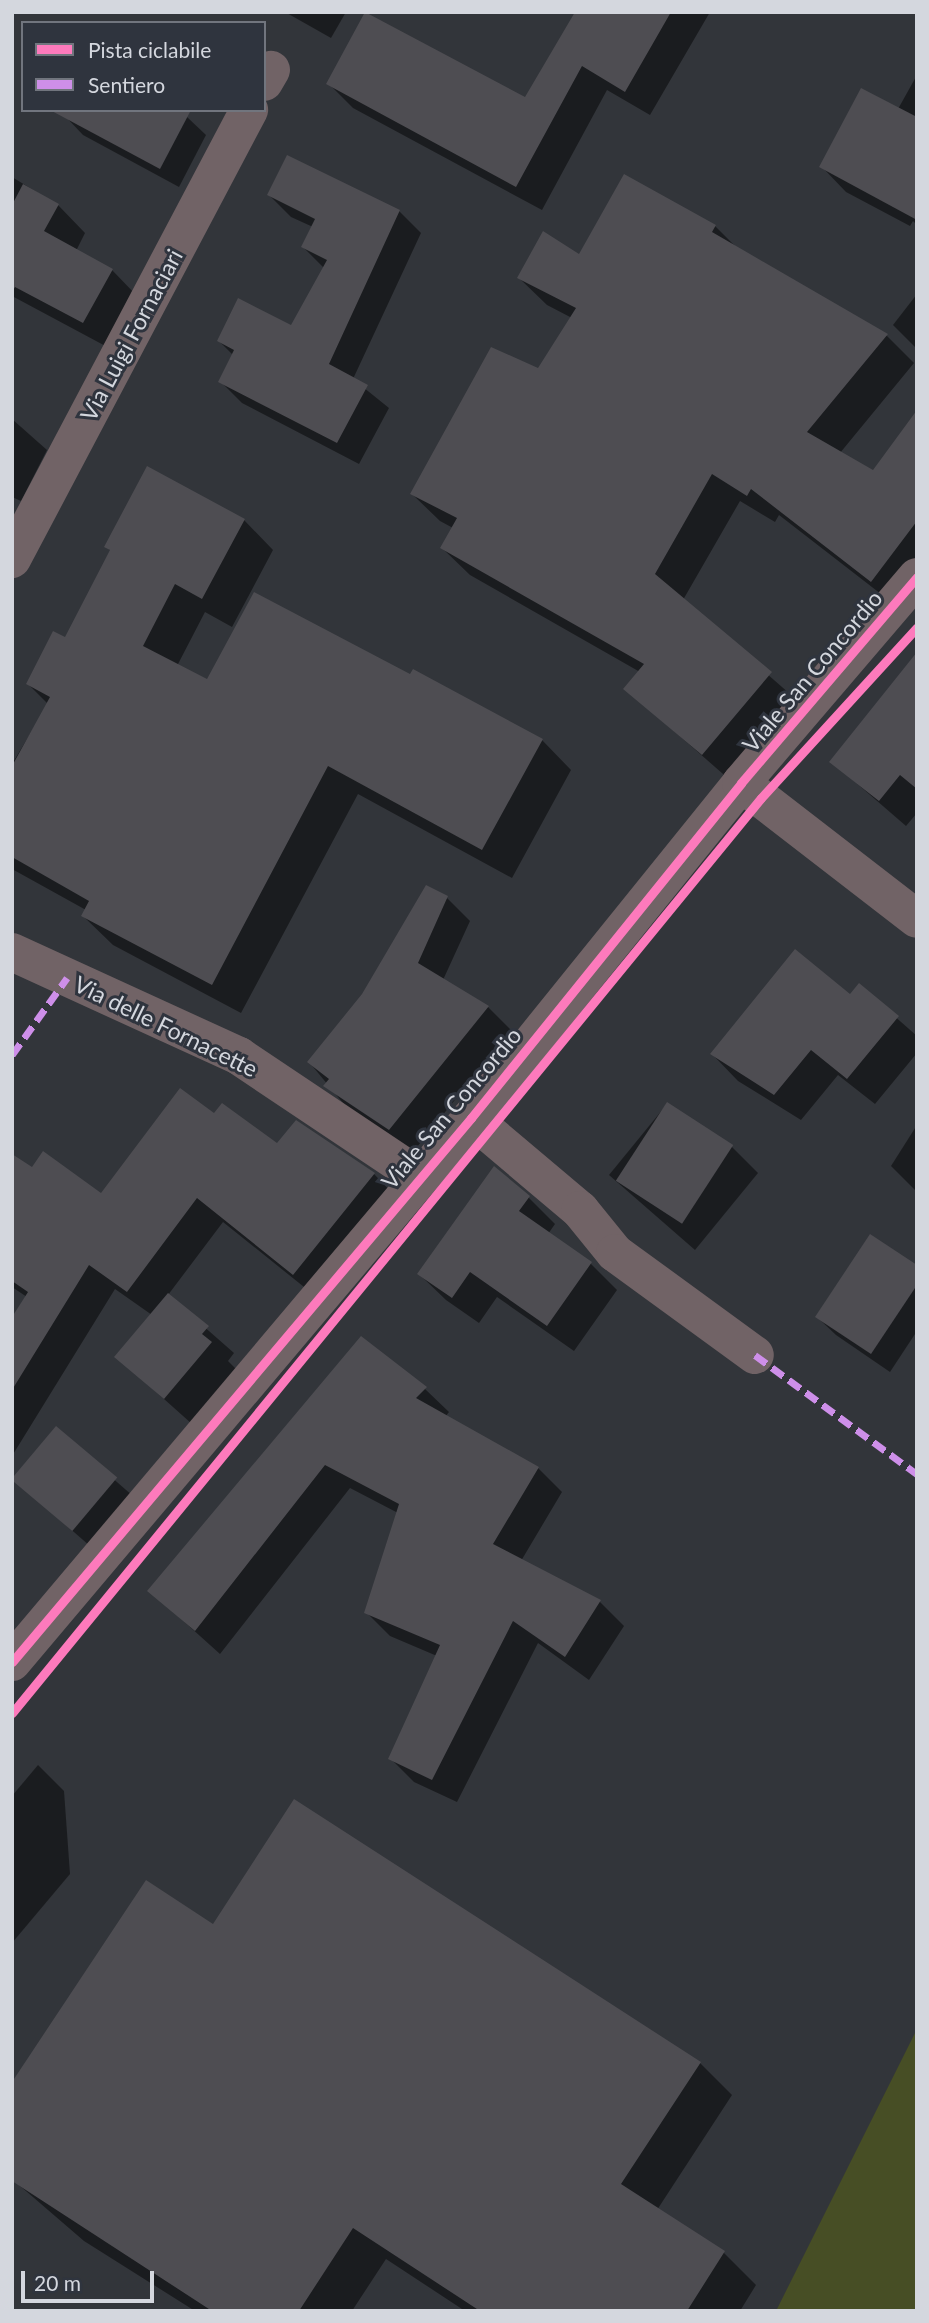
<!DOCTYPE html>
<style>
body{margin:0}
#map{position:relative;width:929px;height:2323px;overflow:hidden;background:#32353a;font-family:Lato,sans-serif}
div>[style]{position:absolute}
.green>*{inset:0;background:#474e25}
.shadow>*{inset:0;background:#0007;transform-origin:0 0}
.building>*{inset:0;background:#4e4d52;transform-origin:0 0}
.minor>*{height:38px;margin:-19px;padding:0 19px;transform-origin:19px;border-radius:19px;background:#716366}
.quiet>*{height:7px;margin-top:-3.5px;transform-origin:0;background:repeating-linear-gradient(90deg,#ce8fe9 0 14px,transparent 0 21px)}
.cycleway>*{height:9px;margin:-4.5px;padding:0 4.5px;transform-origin:4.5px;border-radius:4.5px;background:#fd7abc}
span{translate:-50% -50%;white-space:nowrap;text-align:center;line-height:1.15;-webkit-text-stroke:6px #2f343e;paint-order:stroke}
.street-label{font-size:23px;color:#d4d7de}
.frame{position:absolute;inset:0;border:14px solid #d4d7de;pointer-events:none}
.legend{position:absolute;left:21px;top:21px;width:245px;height:91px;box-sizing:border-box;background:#2f343e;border:2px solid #71757e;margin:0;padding:9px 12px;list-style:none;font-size:21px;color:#d4d7de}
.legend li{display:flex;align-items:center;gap:14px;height:35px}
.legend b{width:35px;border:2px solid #71757e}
.scale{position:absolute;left:21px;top:2271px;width:133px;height:32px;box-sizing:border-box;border:4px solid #d4d7de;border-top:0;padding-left:9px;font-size:21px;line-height:24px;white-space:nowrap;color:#d4d7de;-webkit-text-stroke:5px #2f343e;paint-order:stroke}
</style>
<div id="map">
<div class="green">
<div style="clip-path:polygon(917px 2029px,917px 2311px,776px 2311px)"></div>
</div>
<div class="shadow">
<div style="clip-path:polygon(285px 12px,346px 12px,331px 38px)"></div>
<div style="clip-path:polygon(577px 12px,710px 12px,650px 115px,607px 90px,542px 210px,353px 108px,329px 84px,526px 100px)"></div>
<div style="clip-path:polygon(917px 75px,917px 225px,913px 221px,910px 226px,846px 192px,822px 167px,898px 109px)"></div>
<div style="clip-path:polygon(65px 116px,187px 117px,206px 135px,179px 187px,83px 135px)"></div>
<div style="clip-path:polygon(12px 177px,58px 205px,85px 233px,76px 251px,112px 270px,139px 298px,111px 349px,12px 296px)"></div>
<div style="clip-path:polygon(269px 195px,399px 211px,421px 233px,353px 379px,389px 408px,359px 464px,242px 403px,220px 381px,233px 355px,219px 341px,292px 327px,324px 268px,303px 247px,313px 227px,291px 217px)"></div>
<div style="clip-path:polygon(715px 226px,738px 249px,887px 336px,914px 363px,840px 453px,874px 472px,917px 413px,917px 585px,899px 608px,779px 515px,775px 522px,740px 501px,683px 600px,798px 701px,731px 781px,626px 689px,640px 672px,470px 575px,442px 548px,453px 528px,440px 521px,412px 494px,538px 370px,572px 318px,547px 305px,519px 278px,580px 256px)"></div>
<div style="clip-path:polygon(917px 294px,917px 349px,893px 325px)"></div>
<div style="clip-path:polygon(12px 419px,47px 450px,21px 501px,12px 497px)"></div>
<div style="clip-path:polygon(244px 520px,273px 550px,232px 627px,205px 612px,177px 666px,208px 682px,411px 677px,542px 740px,571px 770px,512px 878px,358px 794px,241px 1013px,113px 945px,83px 916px,86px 910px,12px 869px,12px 764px,48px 704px,28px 684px,66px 639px,112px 552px,107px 547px)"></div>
<div style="clip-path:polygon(917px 655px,917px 813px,906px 826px,832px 762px)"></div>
<div style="clip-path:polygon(447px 898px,470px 921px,443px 980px,488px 1007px,511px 1030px,413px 1152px,348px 1109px,309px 1062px)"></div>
<div style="clip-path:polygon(859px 985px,917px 1036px,917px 1053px,875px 1104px,838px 1075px,801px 1120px,738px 1081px,712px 1054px,850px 996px)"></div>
<div style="clip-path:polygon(667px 1104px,732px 1147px,758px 1173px,695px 1250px,609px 1175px)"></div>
<div style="clip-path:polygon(215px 1115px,277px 1146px,374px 1174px,399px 1200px,319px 1299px,223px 1222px,168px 1295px,234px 1353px,228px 1361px,237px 1370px,192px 1424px,117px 1357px,152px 1315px,115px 1289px,12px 1456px,12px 1320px,27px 1297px,12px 1287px,12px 1156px,32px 1170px,102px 1195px)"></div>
<div style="clip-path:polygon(917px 1125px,917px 1192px,891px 1166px)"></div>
<div style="clip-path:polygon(528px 1197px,555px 1224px,548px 1234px,591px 1264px,617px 1290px,574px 1351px,497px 1297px,479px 1323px,446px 1300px,419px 1274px)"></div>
<div style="clip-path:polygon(917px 1267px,917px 1331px,890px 1372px,836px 1335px,817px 1317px)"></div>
<div style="clip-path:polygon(361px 1338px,425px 1389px,449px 1412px,445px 1417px,538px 1468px,562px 1492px,521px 1561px,600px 1602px,624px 1626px,589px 1680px,538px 1643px,457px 1802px,414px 1782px,390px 1758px,437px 1656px,390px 1636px,366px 1612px,398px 1513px,350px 1488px,220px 1654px,150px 1591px)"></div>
<div style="left:56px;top:1429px;width:115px;height:66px;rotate:41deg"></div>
<div style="clip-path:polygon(38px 1765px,64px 1791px,70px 1874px,12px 1943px,12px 1796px)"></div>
<div style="clip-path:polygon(700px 2063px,732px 2095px,657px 2210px,724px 2253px,756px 2285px,740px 2311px,465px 2311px,386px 2259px,352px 2311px,195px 2311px,84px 2241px,12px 2179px)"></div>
</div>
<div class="building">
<div style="clip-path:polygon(365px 12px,525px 97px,575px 12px,671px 12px,625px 92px,582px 66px,516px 187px,326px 84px)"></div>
<div style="clip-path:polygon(861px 88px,917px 117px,917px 220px,819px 167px)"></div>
<div style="clip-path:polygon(50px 110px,191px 110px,160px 169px)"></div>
<div style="clip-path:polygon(287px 155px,400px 210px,329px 364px,368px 385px,337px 443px,218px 382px,234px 350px,217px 341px,238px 298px,291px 325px,327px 260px,301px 247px,315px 219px,267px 195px)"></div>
<div style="clip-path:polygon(624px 174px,716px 225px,712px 232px,888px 334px,807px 432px,873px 470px,917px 410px,917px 521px,871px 582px,751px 489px,747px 496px,712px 474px,655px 574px,772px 672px,702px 755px,623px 689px,644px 664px,440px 548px,457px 518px,410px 494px,491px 347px,538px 368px,576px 308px,517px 278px,543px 231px,579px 254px)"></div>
<div style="clip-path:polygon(23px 184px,59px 204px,44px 231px,113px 269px,83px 323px,15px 287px,12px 292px,12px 205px)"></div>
<div style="clip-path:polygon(147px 466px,245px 519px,202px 599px,175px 584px,143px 646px,207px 679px,254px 592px,410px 674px,413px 669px,543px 739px,482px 850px,328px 766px,212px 985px,81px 916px,89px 901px,12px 857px,12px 766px,50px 697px,26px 684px,53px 631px,65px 637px,110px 550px,104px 547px)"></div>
<div style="clip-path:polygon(917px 652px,917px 789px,900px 775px,879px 801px,829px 762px)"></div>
<div style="clip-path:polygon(426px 885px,448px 896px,418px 963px,489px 1006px,389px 1130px,323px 1086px,329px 1079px,307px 1062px,362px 994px)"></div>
<div style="clip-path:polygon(795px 949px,850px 994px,859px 983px,899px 1016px,847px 1079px,811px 1050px,774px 1095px,710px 1054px)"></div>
<div style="clip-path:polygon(180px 1088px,214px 1113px,222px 1103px,277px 1143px,296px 1120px,375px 1173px,293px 1275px,197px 1198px,127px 1292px,89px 1265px,12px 1390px,12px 1317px,28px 1292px,12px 1281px,12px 1154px,32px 1167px,43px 1151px,101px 1193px)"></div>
<div style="left:667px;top:1102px;width:79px;height:94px;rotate:33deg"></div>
<div style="clip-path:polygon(494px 1166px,530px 1196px,519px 1211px,592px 1262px,547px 1326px,470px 1272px,452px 1298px,417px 1274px)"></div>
<div style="clip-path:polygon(870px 1234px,917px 1265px,917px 1285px,871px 1354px,815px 1317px)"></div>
<div style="clip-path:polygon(168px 1293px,209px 1326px,202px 1334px,212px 1342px,164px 1399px,114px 1357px)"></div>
<div style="clip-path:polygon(361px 1336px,427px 1387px,416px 1398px,539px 1467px,493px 1544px,601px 1600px,565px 1657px,513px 1621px,432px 1780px,388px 1759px,440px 1645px,364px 1613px,399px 1504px,325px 1465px,195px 1631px,147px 1591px)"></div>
<div style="left:56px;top:1426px;width:80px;height:70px;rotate:40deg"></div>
<div style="clip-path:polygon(294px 1799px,701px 2062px,621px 2184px,725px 2251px,687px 2311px,480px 2311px,353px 2228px,299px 2311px,212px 2311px,12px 2181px,12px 2082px,146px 1880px,213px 1924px)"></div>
</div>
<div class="minor">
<div style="left:264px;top:82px;width:14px;rotate:-60deg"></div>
<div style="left:12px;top:559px;width:508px;rotate:-62.17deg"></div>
<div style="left:741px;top:783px;width:222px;rotate:37.7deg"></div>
<div style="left:12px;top:952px;width:250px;rotate:24.6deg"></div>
<div style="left:239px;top:1056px;width:218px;rotate:33.8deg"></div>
<div style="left:471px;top:1118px;width:143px;rotate:40.2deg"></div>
<div style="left:580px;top:1210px;width:55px;rotate:50.9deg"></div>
<div style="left:615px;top:1253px;width:173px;rotate:36.1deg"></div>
<div style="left:12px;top:1662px;width:712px;rotate:-49.84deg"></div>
<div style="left:471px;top:1118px;width:430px;rotate:-51.1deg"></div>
<div style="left:741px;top:783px;width:271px;rotate:-49.5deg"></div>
</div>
<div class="quiet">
<div style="left:12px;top:1055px;width:95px;rotate:-54.5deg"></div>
<div style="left:755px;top:1355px;width:201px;rotate:36.3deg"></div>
</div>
<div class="cycleway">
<div style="left:12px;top:1662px;width:712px;rotate:-49.84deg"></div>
<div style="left:471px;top:1118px;width:430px;rotate:-51.1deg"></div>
<div style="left:741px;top:783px;width:271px;rotate:-49.5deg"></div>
<div style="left:12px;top:1713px;width:1182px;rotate:-50.7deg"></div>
<div style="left:761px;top:798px;width:231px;rotate:-47.6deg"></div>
</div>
<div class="street-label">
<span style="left:131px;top:335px;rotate:-62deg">Via Luigi Fornaciari</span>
<span style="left:812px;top:671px;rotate:-50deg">Viale San Concordio</span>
<span style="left:166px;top:1026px;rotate:26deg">Via delle Fornacette</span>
<span style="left:451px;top:1108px;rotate:-50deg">Viale San Concordio</span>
</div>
<div class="frame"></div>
<ul class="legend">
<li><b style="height:9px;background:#fd7abc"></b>Pista ciclabile</li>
<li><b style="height:9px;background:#ce8fe9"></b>Sentiero</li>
</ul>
<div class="scale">20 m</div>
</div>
